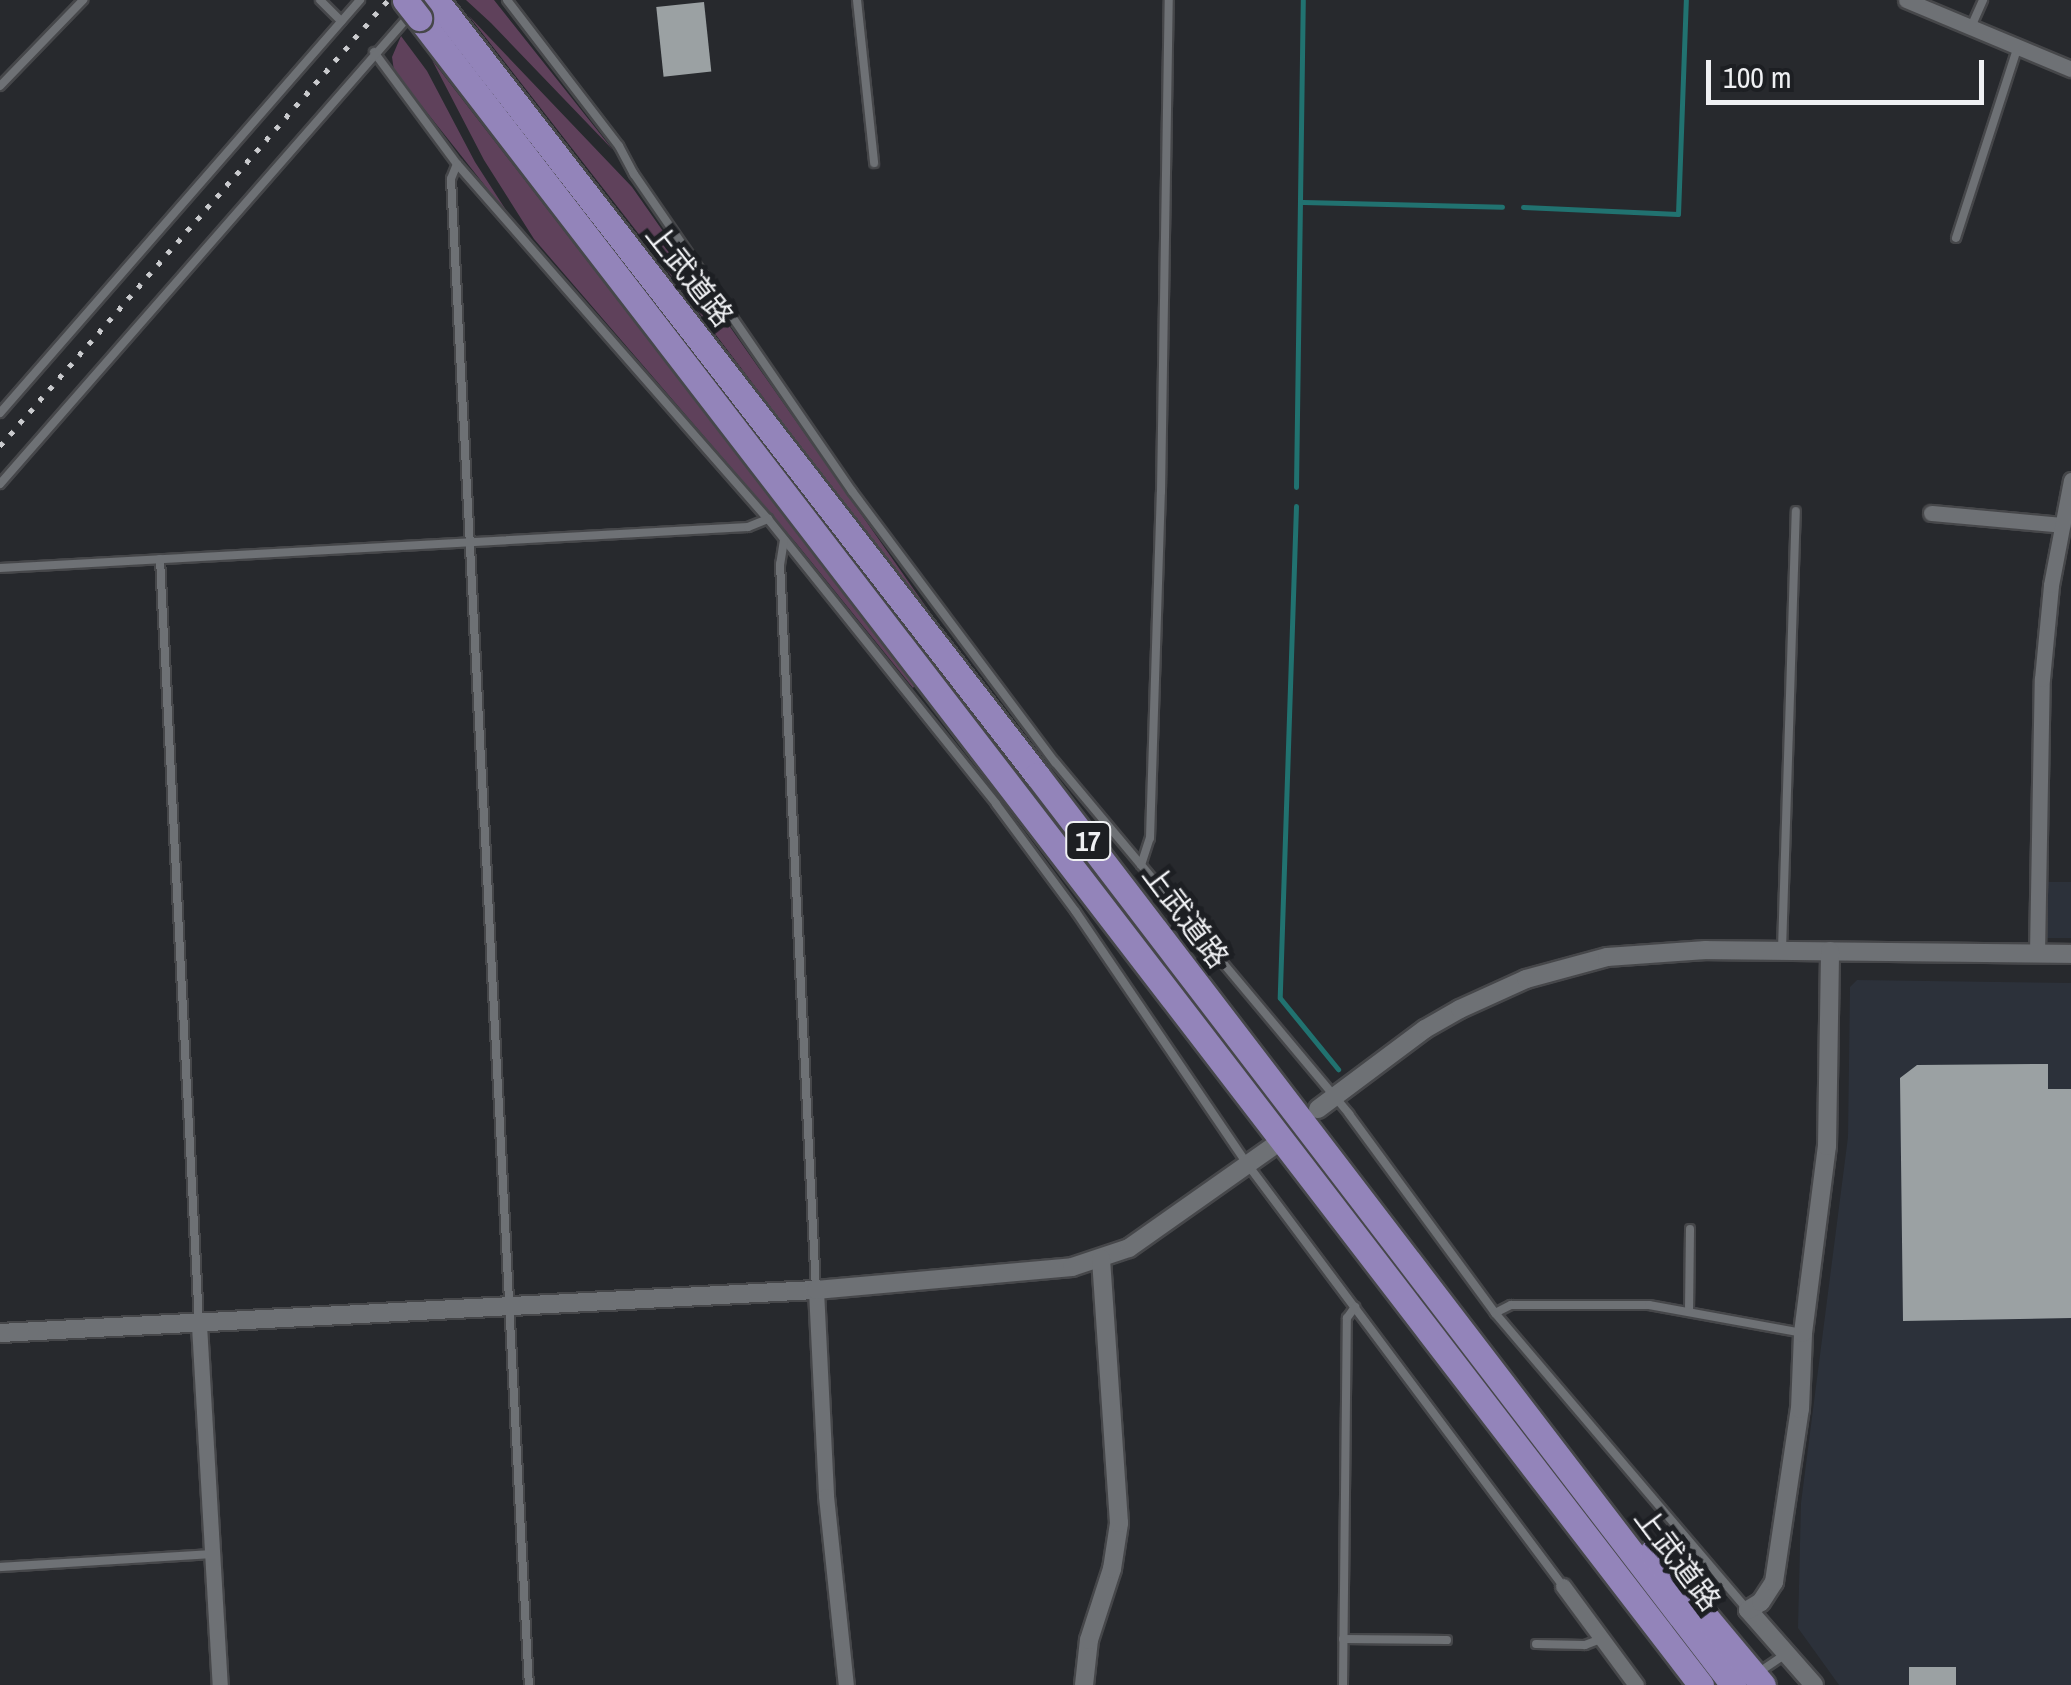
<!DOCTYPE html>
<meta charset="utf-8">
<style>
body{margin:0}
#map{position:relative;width:2071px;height:1685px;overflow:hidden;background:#27292d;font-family:"Archivo Narrow","Noto Sans JP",sans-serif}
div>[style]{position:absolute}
.built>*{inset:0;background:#2c313a;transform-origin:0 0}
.green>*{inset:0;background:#5f415b}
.stream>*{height:5px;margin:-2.5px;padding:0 2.5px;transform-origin:2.5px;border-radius:2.5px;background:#217270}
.building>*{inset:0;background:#9ba1a3;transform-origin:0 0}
.roads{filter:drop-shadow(2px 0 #46474a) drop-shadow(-2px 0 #46474a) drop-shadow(0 2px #46474a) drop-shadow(0 -2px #46474a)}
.service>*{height:8px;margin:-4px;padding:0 4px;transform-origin:4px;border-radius:4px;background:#6e7175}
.minor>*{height:15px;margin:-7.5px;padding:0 7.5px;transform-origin:7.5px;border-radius:7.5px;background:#6e7175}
.tertiary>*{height:18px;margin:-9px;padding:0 9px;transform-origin:9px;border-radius:9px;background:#6e7175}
.trunk>*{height:25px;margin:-12.5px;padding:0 12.5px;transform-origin:12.5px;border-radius:12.5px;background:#9384ba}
.rail>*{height:5px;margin-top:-2.5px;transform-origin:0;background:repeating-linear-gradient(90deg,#cacbce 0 5px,transparent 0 15px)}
.bridges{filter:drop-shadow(2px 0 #46474a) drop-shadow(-2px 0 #46474a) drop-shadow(0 2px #46474a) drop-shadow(0 -2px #46474a)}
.trunk-bridge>*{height:25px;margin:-12.5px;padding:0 12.5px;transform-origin:12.5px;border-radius:12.5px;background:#9384ba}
span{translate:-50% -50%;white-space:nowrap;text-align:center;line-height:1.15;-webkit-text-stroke:10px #1d1f23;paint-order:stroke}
.shield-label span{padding:2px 8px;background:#1d1f23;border:2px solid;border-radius:8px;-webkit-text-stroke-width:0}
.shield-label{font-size:28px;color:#eff0f3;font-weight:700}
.street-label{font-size:30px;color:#eff0f3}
.scale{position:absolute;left:1706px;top:60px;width:278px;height:45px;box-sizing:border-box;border:5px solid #eff0f3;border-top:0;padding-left:12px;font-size:30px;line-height:35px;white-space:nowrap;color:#eff0f3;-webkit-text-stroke:8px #1d1f23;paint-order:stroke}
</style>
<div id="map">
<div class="built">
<div style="left:2047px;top:882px;width:24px;height:56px"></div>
<div style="clip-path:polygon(1857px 980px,2071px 983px,2071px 1685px,1839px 1685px,1798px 1628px,1801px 1503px,1848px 1137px,1850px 987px)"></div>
</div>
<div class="green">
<div style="clip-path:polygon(466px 0,494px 0,613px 150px,491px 23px)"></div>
<div style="clip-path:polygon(468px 15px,632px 187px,971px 671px,659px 260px)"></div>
<div style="clip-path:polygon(401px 36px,427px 71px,475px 162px,513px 221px,394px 71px,392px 57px)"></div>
<div style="clip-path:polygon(432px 60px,915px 685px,913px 688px,796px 543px,534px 239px,484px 160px)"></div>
</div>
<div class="stream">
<div style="left:1303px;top:202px;width:199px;rotate:1.4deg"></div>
<div style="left:1523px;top:207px;width:155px;rotate:2.6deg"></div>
<div style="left:1678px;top:214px;width:214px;rotate:-87.9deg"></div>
<div style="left:1296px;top:487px;width:487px;rotate:-89.2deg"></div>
<div style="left:1296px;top:506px;width:492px;rotate:91.9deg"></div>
<div style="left:1280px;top:998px;width:92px;rotate:50.8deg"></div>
</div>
<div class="building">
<div style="left:704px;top:2px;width:70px;height:48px;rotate:84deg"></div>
<div style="clip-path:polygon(2048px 1064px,2048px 1089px,2071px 1089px,2071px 1318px,1903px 1321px,1900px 1078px,1917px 1065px)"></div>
<div style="left:1909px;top:1667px;width:47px;height:18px"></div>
</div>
<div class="roads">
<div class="service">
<div style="left:320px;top:0;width:30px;rotate:45deg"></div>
<div style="left:507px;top:0;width:184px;rotate:52.5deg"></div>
<div style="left:619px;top:146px;width:32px;rotate:62deg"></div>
<div style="left:634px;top:174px;width:385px;rotate:55.5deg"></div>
<div style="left:852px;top:491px;width:339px;rotate:53.2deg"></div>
<div style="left:1055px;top:762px;width:459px;rotate:50.1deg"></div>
<div style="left:1349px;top:1114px;width:247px;rotate:53.7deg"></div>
<div style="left:1495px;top:1313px;width:390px;rotate:49.6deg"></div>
<div style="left:857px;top:0;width:164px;rotate:84deg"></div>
<div style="left:1971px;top:27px;width:30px;rotate:-66deg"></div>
<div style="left:374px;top:52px;width:139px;rotate:53.5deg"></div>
<div style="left:457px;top:164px;width:472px;rotate:48.8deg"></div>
<div style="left:768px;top:519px;width:365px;rotate:51.3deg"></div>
<div style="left:996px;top:804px;width:134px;rotate:53.5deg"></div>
<div style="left:1076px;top:912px;width:306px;rotate:55.8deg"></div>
<div style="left:1248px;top:1165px;width:526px;rotate:53.2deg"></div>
<div style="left:0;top:86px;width:120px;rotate:-46deg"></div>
<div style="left:457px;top:164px;width:16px;rotate:112deg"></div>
<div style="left:451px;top:179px;width:1508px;rotate:87.04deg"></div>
<div style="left:1956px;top:238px;width:202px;rotate:-72.1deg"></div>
<div style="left:0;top:413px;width:548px;rotate:-48.92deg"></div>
<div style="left:0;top:484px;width:643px;rotate:-48.85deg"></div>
<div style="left:784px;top:540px;width:24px;rotate:99deg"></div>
<div style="left:780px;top:564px;width:727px;rotate:87.16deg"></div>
<div style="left:160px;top:559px;width:766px;rotate:87.08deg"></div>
<div style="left:0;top:568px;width:749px;rotate:-3.14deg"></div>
<div style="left:748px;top:527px;width:22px;rotate:-22deg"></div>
<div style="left:1141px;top:865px;width:28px;rotate:-72deg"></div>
<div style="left:1150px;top:838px;width:346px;rotate:-88.2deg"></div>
<div style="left:1161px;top:492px;width:492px;rotate:-89.1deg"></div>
<div style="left:1782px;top:950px;width:439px;rotate:-88.2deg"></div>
<div style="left:1689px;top:1312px;width:83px;rotate:-89.3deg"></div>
<div style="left:1495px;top:1313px;width:18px;rotate:-27deg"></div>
<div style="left:1511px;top:1305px;width:138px"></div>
<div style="left:1649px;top:1305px;width:157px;rotate:10.3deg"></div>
<div style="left:0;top:1567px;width:213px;rotate:-3.5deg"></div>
<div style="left:1343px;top:1639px;width:104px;rotate:0.6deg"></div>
<div style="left:1536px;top:1644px;width:49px;rotate:1.2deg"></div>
<div style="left:1585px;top:1645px;width:19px;rotate:-21deg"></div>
<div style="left:1765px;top:1668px;width:25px;rotate:-34deg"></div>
<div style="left:1343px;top:1685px;width:367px;rotate:-89.4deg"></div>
<div style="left:1347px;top:1318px;width:14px;rotate:-54deg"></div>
</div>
<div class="minor">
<div style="left:1906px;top:0;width:179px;rotate:22.7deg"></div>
<div style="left:1931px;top:513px;width:132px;rotate:5.2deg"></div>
<div style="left:2037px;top:953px;width:274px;rotate:-89deg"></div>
<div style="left:2042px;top:679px;width:94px;rotate:-84.5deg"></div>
<div style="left:2051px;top:585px;width:107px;rotate:-79.2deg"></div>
<div style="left:816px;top:1290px;width:206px;rotate:87.2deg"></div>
<div style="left:826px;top:1496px;width:190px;rotate:84deg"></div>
<div style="left:199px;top:1325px;width:361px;rotate:86.7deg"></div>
<div style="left:1563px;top:1586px;width:123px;rotate:53.6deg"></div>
</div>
<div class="tertiary">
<div style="left:1318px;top:1109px;width:134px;rotate:-36.8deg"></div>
<div style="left:1425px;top:1029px;width:40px;rotate:-29.7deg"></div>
<div style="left:1460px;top:1009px;width:72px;rotate:-24.4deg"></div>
<div style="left:1526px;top:979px;width:84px;rotate:-15.2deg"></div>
<div style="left:1607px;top:957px;width:99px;rotate:-4deg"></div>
<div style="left:1706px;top:950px;width:365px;rotate:0.6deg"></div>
<div style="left:0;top:1333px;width:817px;rotate:-3.02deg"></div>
<div style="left:816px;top:1290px;width:257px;rotate:-5.1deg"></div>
<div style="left:1072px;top:1267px;width:60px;rotate:-18.4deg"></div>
<div style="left:1129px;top:1248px;width:174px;rotate:-35.2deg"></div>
<div style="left:1084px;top:1685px;width:45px;rotate:-83.7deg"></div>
<div style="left:1089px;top:1640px;width:75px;rotate:-72.1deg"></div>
<div style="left:1112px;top:1569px;width:47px;rotate:-81.3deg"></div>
<div style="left:1119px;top:1523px;width:265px;rotate:-93.9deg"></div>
<div style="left:1814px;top:1685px;width:100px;rotate:-131.3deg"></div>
<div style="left:1748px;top:1610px;width:15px;rotate:-32deg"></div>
<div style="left:1761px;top:1602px;width:24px;rotate:-57deg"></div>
<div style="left:1774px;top:1582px;width:175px;rotate:-81.5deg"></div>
<div style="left:1800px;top:1409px;width:76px;rotate:-87.7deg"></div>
<div style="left:1803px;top:1333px;width:189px;rotate:-82.7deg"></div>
<div style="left:1827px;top:1146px;width:195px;rotate:-89.1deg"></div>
</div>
<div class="trunk">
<div style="left:436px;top:0;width:981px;rotate:52.21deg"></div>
<div style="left:1037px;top:775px;width:1146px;rotate:52.59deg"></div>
<div style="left:419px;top:18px;width:2103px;rotate:52.44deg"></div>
<div style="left:1652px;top:1552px;width:173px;rotate:50.2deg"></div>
</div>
</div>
<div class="rail">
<div style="left:0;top:446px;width:591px;rotate:-48.98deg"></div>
</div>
<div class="bridges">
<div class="trunk-bridge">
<div style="left:405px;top:0;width:23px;rotate:52deg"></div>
</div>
</div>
<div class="shield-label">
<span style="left:1088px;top:841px">17</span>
</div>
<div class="street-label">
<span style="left:690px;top:275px;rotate:52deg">上武道路</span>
<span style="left:1186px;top:916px;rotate:53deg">上武道路</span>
<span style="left:1678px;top:1559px;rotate:53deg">上武道路</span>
</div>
<div class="scale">100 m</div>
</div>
